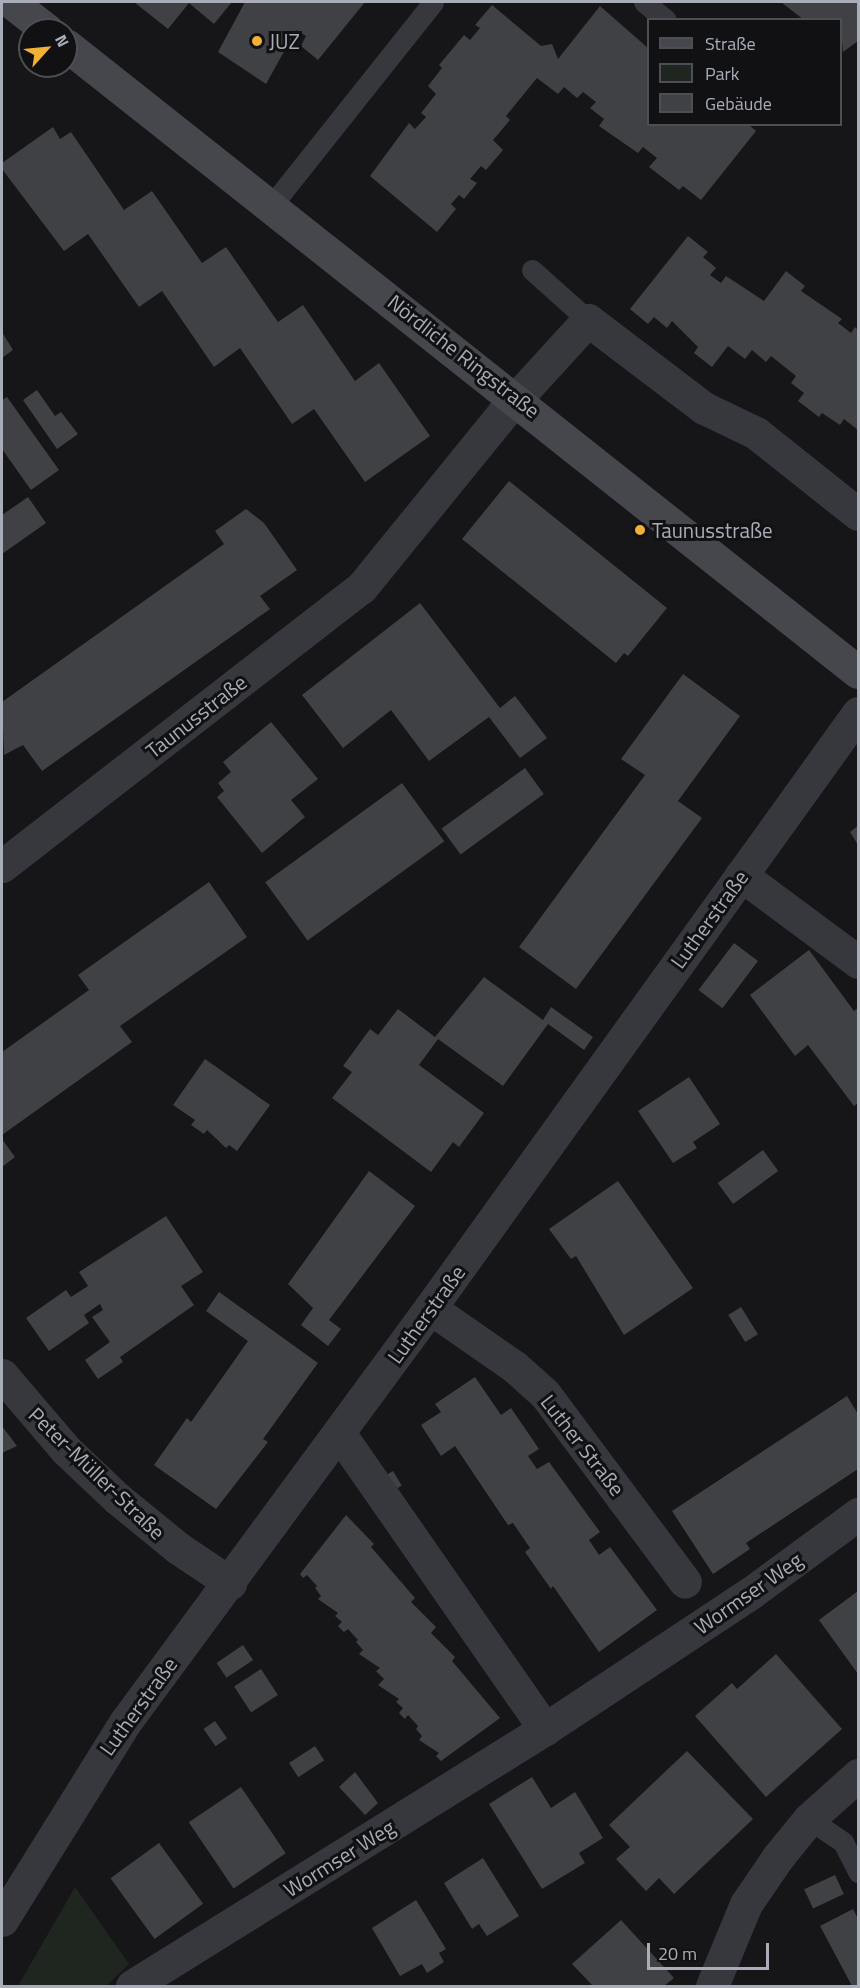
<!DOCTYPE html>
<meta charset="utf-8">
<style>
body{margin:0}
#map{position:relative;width:860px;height:1988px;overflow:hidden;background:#161618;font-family:"Titillium Web",sans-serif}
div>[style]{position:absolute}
.green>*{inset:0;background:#1e261f}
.building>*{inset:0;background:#404145;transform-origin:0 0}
.lane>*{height:21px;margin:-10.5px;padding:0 10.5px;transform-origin:10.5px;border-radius:10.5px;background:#37383d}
.street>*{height:33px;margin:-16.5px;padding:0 16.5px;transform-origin:16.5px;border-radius:16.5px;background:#37383d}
.secondary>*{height:33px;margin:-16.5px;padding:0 16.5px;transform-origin:16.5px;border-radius:16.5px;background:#45474d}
.dots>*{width:16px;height:16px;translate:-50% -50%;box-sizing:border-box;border:3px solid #111113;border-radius:50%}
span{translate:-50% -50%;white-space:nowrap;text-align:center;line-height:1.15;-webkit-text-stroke:6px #111113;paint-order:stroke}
.poi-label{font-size:21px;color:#a8adb8}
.left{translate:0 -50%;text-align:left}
.street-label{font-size:21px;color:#a8adb8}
.frame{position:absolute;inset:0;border:3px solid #a8adb8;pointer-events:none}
.legend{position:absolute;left:647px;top:18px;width:195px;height:108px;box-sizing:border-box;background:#111113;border:2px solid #4d4f55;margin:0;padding:8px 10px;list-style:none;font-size:18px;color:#a8adb8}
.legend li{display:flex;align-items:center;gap:12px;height:30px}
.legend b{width:30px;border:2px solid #4d4f55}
.north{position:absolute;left:18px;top:18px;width:60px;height:60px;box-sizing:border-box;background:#111113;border:2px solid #4d4f55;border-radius:50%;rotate:63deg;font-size:16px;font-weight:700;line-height:24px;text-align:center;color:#a8adb8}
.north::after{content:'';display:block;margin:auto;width:21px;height:27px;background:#f2b134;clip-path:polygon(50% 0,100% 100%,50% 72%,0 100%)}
.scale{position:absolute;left:647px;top:1943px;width:122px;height:27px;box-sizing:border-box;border:3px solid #a8adb8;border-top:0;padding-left:8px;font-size:18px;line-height:21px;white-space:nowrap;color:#a8adb8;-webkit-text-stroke:4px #111113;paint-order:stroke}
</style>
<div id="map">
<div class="green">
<div style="clip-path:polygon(75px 1887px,129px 1964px,106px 1986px,18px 1986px)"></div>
</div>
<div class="building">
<div style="clip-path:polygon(134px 2px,232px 2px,214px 24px,189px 3px,168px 29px)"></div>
<div style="clip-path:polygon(245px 2px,365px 2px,318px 60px,301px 46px,306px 36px,296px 30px,266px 84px,218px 52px)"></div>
<div style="clip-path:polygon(781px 2px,858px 2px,858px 41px,843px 52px,840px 20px,804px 20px)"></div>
<div style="clip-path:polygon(492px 5px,541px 46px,552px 44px,558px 59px,600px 6px,648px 48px,648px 124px,748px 124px,756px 131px,701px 200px,683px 186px,679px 190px,649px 167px,657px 158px,643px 147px,638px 153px,599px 126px,604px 119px,590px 108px,596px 102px,583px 92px,577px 98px,564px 87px,558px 94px,537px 78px,506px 116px,510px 120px,493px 140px,503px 150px,486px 170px,481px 166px,470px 179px,477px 183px,464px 199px,459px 195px,451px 204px,456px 209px,437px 232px,370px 176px,409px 123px,415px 129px,426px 117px,421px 113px,436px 94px,428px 86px,442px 68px,439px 65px,464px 35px,470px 40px,480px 28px,475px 25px)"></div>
<div style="clip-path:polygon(53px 127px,60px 139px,71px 132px,124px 210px,152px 191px,202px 263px,226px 247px,278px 322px,303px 305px,355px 381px,379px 363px,430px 436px,365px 482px,314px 409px,292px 424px,240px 348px,214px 367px,162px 291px,139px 307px,88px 234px,64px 251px,2px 169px,2px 163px)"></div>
<div style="clip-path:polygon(688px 236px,708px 252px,703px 257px,716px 268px,710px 275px,721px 283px,726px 276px,764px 301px,786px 271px,805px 286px,801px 291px,842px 319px,838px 323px,851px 333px,855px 327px,858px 330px,858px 430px,844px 419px,840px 425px,822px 413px,819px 417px,798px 401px,804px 393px,791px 383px,796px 376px,771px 356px,766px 362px,752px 350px,745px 359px,728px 346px,712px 367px,694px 353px,698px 347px,672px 321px,667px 328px,654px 317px,648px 324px,630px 309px)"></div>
<div style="clip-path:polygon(2px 332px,13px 350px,2px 358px)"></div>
<div style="clip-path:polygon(37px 390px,55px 416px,61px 412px,78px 434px,57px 449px,23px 400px)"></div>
<div style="clip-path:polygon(7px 397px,59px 470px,31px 490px,2px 449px,2px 400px)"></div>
<div style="clip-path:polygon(509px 481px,667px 608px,628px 656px,624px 653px,616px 663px,462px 539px)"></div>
<div style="clip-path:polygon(28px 497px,46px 523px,2px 554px,2px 515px)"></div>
<div style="clip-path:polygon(246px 509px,264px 523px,297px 570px,260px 596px,270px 609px,42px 771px,23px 745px,4px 755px,2px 702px,224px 544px,215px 531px)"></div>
<div style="clip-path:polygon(420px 603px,500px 708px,515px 696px,547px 738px,520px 758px,489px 717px,429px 761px,391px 710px,343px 748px,302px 695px)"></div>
<div style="clip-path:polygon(683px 674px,740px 716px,678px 801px,702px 818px,576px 989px,519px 947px,645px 775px,621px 759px)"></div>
<div style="clip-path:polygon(271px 722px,318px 779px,291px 800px,305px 817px,262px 853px,217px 797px,224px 791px,218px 783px,231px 772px,223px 762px)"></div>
<div style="left:525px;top:768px;width:32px;height:103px;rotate:54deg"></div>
<div style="left:402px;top:783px;width:72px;height:169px;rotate:54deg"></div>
<div style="clip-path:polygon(858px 826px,858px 845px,850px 832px)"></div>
<div style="clip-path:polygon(209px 882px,247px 937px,120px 1026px,132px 1042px,2px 1135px,2px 1052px,89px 990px,78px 975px)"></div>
<div style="left:734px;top:943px;width:30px;height:59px;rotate:37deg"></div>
<div style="clip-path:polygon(809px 950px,854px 1011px,858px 1008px,858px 1103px,854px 1106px,808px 1045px,795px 1056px,750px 995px)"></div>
<div style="clip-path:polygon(484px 977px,543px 1020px,551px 1007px,593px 1037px,584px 1050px,548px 1024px,503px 1086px,438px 1039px,419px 1065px,484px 1113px,459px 1147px,453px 1142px,431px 1172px,332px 1098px,352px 1072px,343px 1066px,370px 1029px,378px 1035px,398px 1009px,435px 1037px)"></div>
<div style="clip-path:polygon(205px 1059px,270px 1105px,237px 1151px,229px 1145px,226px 1148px,207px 1130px,204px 1134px,191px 1125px,195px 1120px,173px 1105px)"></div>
<div style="clip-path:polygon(689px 1077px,720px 1124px,693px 1142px,697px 1148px,673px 1163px,638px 1111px)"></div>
<div style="clip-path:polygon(2px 1139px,15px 1157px,2px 1167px)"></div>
<div style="left:763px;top:1150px;width:26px;height:56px;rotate:54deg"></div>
<div style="clip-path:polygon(369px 1171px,415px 1206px,329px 1320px,341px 1329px,328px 1346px,301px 1325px,313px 1308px,288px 1284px)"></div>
<div style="clip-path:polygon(618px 1181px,693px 1288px,624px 1335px,576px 1256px,571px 1259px,549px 1229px)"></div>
<div style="clip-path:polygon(166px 1216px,203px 1272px,181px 1286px,194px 1305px,120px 1357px,123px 1362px,98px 1379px,85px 1360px,110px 1342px,92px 1317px,103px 1310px,100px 1304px,84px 1315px,89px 1323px,49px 1351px,26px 1318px,66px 1290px,71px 1297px,88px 1286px,79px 1272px)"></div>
<div style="clip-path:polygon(219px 1292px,318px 1363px,263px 1439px,268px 1442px,216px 1509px,154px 1465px,187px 1418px,191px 1422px,248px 1341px,206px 1311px)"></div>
<div style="left:741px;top:1307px;width:32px;height:15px;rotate:58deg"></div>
<div style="clip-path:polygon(475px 1377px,501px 1415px,511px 1408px,539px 1449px,528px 1456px,537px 1469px,549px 1462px,600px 1532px,589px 1540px,599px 1555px,610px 1547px,657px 1610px,599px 1652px,553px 1586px,551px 1589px,525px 1552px,530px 1548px,513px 1523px,508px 1525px,455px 1446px,441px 1456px,421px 1425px,441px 1412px,435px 1404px)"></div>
<div style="clip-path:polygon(847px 1396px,858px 1414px,858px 1469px,746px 1543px,750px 1549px,713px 1574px,672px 1511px)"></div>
<div style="clip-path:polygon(2px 1426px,17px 1446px,2px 1453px)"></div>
<div style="left:393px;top:1471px;width:17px;height:12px;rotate:59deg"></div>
<div style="clip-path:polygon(346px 1515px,374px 1544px,371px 1547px,415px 1598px,411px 1602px,436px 1627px,431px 1633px,455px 1657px,452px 1661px,500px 1718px,441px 1761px,436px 1756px,439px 1753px,419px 1740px,422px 1736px,416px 1729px,418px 1726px,408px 1715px,405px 1719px,399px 1713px,403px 1708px,396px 1702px,399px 1699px,378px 1685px,384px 1679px,376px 1671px,380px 1668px,359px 1654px,363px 1650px,356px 1642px,358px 1640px,348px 1629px,344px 1632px,338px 1626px,342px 1622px,335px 1616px,338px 1613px,318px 1599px,321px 1596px,315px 1588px,317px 1586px,307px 1575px,303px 1578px,300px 1574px)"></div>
<div style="clip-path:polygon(858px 1591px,858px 1674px,819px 1620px)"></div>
<div style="left:243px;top:1645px;width:18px;height:32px;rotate:56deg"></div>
<div style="clip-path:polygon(776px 1654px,842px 1729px,766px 1797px,695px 1716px,732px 1683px,737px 1689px)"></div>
<div style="left:261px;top:1669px;width:31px;height:32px;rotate:57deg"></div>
<div style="left:215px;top:1721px;width:21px;height:14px;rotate:55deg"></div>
<div style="left:315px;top:1746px;width:17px;height:31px;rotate:57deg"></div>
<div style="clip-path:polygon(687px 1751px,753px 1819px,674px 1894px,659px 1878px,646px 1891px,616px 1859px,630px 1847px,609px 1825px)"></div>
<div style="clip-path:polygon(355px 1772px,378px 1803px,365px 1815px,339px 1787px)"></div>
<div style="clip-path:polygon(532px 1777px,551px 1808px,575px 1792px,603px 1838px,579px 1853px,585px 1863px,542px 1889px,489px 1804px)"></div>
<div style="left:241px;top:1787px;width:80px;height:63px;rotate:56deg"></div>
<div style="left:159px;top:1843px;width:75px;height:60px;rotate:54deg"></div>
<div style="clip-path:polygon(483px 1858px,519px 1916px,487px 1936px,479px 1924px,472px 1929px,444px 1883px)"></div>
<div style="left:835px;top:1875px;width:21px;height:34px;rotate:65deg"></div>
<div style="clip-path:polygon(416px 1900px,446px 1949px,439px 1953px,444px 1962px,427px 1973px,422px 1964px,400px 1976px,372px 1928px)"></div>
<div style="clip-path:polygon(853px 1909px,858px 1919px,858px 1986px,852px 1986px,820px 1926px)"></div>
<div style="clip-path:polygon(621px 1920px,674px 1978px,664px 1986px,593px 1986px,572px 1964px)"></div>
</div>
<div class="lane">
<div style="left:644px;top:2px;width:28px;rotate:39deg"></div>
<div style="left:271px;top:206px;width:260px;rotate:-51.5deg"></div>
<div style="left:532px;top:270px;width:75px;rotate:41.8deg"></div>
<div style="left:809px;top:1819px;width:41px;rotate:34.1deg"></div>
<div style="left:843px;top:1842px;width:34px;rotate:63deg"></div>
</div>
<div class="street">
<div style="left:2px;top:866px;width:454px;rotate:-37.8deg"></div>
<div style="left:361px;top:588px;width:225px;rotate:-50.9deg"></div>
<div style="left:503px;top:413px;width:126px;rotate:-47.6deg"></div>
<div style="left:588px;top:320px;width:146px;rotate:37.2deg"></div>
<div style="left:704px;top:408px;width:58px;rotate:25.7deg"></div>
<div style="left:756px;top:433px;width:130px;rotate:38.5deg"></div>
<div style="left:741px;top:875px;width:146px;rotate:36.6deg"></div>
<div style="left:430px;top:1308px;width:103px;rotate:34.8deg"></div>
<div style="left:515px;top:1367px;width:40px;rotate:42deg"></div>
<div style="left:545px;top:1394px;width:234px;rotate:53.3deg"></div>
<div style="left:2px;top:1375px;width:99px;rotate:49.5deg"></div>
<div style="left:66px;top:1450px;width:71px;rotate:43.3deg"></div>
<div style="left:118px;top:1499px;width:77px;rotate:39.2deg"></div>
<div style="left:178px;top:1548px;width:63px;rotate:33.9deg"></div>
<div style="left:339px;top:1433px;width:361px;rotate:55.2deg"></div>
<div style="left:2px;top:1920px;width:234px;rotate:-58.1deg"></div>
<div style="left:126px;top:1721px;width:513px;rotate:-53.64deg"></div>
<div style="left:430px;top:1308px;width:733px;rotate:-54.27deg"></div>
<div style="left:132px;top:1986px;width:486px;rotate:-31.9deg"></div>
<div style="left:545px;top:1729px;width:248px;rotate:-33.5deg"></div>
<div style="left:752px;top:1592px;width:132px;rotate:-36.3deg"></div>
<div style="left:712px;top:1986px;width:89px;rotate:-67.5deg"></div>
<div style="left:746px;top:1904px;width:57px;rotate:-55.8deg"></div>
<div style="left:778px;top:1857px;width:49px;rotate:-50.8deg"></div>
<div style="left:809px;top:1819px;width:66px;rotate:-41.9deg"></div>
</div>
<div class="secondary">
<div style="left:11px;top:2px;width:46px;rotate:37.9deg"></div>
<div style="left:66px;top:45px;width:1010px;rotate:38.37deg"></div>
</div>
<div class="dots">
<div style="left:257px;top:41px;background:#f2b134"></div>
<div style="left:640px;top:530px;background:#f2b134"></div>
</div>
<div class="poi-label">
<span class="left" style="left:269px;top:41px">JUZ</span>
<span class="left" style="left:652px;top:530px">Taunusstraße</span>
</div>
<div class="street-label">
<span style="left:464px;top:356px;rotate:38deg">Nördliche Ringstraße</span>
<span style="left:196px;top:716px;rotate:-38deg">Taunusstraße</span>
<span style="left:709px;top:919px;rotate:-54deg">Lutherstraße</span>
<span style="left:426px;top:1314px;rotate:-54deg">Lutherstraße</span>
<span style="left:583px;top:1445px;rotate:52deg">Luther Straße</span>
<span style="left:97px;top:1473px;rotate:44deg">Peter-Müller-Straße</span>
<span style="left:748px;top:1593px;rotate:-35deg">Wormser Weg</span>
<span style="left:138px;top:1706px;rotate:-54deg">Lutherstraße</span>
<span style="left:339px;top:1858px;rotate:-32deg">Wormser Weg</span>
</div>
<div class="frame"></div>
<ul class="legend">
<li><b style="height:8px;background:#45474d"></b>Straße</li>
<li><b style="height:16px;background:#1e261f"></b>Park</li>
<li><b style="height:16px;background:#404145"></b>Gebäude</li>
</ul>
<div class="north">N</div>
<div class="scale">20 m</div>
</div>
